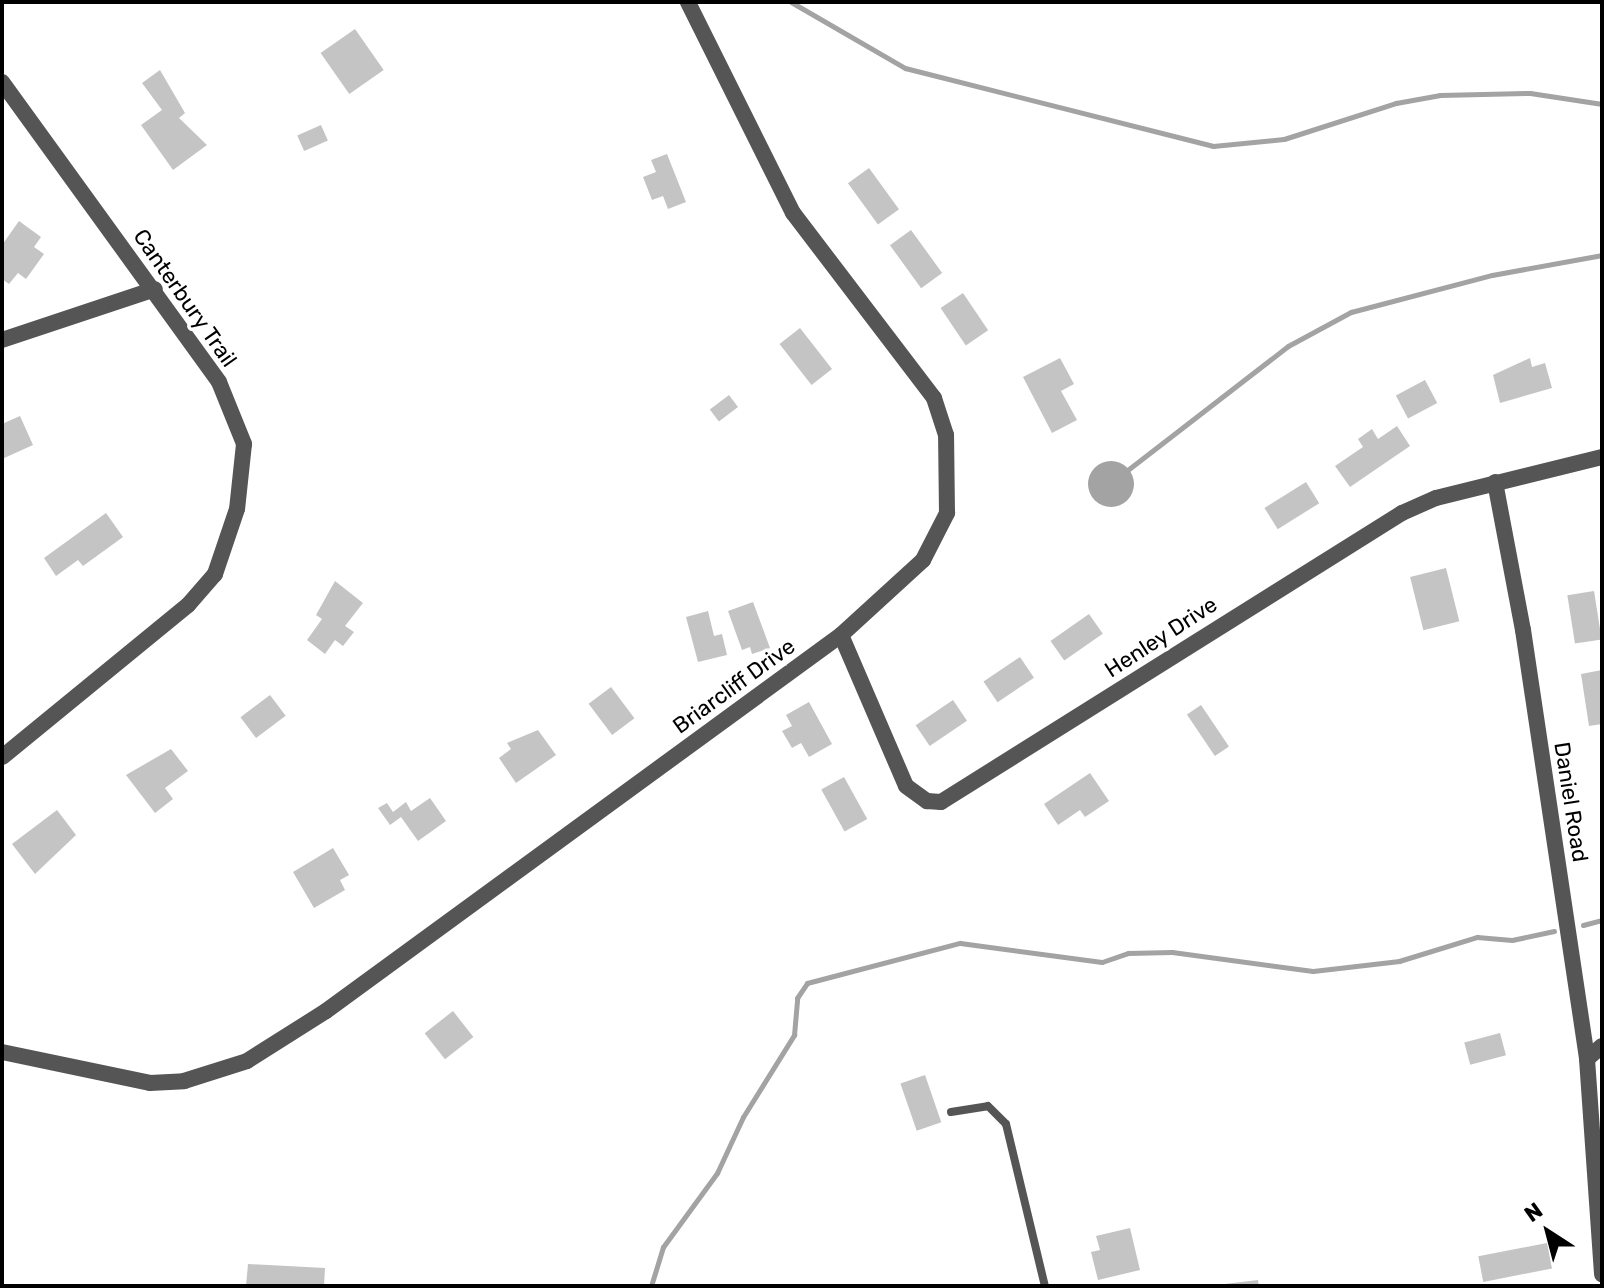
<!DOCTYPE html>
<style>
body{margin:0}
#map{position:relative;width:1604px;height:1288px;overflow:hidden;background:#fff;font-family:Rubik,sans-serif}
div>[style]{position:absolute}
.water>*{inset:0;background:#a3a3a3}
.round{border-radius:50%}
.stream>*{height:5px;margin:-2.5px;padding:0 2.5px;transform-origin:2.5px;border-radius:2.5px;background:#a3a3a3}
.building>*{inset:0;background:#c4c4c4;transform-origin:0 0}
.service>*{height:8px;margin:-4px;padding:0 4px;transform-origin:4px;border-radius:4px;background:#555}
.minor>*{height:16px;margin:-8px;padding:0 8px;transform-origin:8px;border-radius:8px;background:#555}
span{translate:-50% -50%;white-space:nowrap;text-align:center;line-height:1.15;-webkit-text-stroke:7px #fff;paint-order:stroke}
.street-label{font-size:22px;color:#000}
.frame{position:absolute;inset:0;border:4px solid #000;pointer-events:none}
.north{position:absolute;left:1508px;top:1192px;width:80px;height:80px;-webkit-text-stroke:6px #fff;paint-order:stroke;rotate:324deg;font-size:22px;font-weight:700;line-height:32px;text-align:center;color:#000}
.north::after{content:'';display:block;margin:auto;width:28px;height:36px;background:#000;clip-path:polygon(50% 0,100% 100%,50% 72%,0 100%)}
</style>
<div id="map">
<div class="water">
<div class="round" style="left:1088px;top:461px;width:46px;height:46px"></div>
</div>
<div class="stream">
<div style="left:791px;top:2px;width:132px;rotate:30.1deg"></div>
<div style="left:905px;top:68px;width:318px;rotate:14.2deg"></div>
<div style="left:1213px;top:146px;width:71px;rotate:-5.6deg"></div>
<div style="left:1284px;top:139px;width:118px;rotate:-17.8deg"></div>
<div style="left:1396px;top:103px;width:45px;rotate:-10.3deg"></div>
<div style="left:1440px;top:95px;width:90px;rotate:-1.3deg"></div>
<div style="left:1530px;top:93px;width:73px;rotate:8.7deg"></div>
<div style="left:1125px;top:472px;width:206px;rotate:-37.7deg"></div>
<div style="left:1288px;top:346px;width:72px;rotate:-28.4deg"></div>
<div style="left:1351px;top:312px;width:146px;rotate:-14.7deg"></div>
<div style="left:1492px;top:275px;width:112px;rotate:-10.3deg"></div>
<div style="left:1583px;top:925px;width:20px;rotate:-15deg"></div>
<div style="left:651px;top:1286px;width:41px;rotate:-72.9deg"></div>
<div style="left:663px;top:1247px;width:92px;rotate:-53.9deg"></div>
<div style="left:717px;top:1173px;width:62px;rotate:-65.1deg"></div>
<div style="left:743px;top:1117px;width:97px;rotate:-58.1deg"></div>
<div style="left:794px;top:1035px;width:37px;rotate:-85deg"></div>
<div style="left:797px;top:998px;width:18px;rotate:-56deg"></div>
<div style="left:807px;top:983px;width:158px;rotate:-14.7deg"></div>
<div style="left:960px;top:943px;width:143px;rotate:7.6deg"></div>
<div style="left:1102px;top:962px;width:28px;rotate:-19deg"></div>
<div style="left:1128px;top:953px;width:44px;rotate:-1.3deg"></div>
<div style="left:1172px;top:952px;width:142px;rotate:7.7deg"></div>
<div style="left:1313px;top:971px;width:87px;rotate:-6.6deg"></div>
<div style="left:1399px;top:961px;width:82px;rotate:-17.1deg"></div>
<div style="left:1477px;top:937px;width:35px;rotate:5deg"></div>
<div style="left:1512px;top:940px;width:43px;rotate:-12.1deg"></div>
</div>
<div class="building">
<div style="left:355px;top:29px;width:50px;height:42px;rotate:55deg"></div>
<div style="clip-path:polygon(160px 70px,185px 113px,179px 118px,207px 145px,173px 170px,141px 125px,162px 110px,142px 83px)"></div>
<div style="left:321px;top:125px;width:17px;height:26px;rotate:66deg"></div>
<div style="clip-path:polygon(667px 154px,686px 202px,668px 209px,663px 196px,652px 200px,643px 177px,656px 172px,651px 160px)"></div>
<div style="left:869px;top:168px;width:51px;height:26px;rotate:54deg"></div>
<div style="clip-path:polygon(19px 221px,41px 237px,34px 247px,44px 254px,26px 279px,18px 273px,9px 284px,2px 279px,2px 245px)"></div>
<div style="left:911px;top:230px;width:53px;height:26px;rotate:54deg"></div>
<div style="left:963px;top:293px;width:45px;height:27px;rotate:56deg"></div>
<div style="left:800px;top:328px;width:52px;height:26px;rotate:52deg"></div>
<div style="clip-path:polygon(1060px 358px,1074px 384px,1061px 391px,1077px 420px,1052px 433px,1023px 377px)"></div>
<div style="clip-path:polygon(1530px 358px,1532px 367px,1545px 363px,1552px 388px,1500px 403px,1493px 375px)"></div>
<div style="left:1425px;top:380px;width:26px;height:33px;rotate:62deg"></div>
<div style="left:729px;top:395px;width:15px;height:24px;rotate:53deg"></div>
<div style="clip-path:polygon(20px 416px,33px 445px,2px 459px,2px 424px)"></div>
<div style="clip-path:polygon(1397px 426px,1410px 446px,1350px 487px,1335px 466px,1363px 447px,1358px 439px,1372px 429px,1378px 439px)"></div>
<div style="left:1306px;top:482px;width:25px;height:49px;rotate:58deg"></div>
<div style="clip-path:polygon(106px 513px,123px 537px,83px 566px,78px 560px,56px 576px,44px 558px)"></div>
<div style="left:1446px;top:568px;width:55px;height:37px;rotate:76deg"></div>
<div style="clip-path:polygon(335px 581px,363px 603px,345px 626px,354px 632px,343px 646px,335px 640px,325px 654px,307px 640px,322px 619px,316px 615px)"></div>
<div style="left:1594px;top:591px;width:49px;height:27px;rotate:81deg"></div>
<div style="clip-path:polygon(753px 602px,770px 648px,752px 654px,750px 647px,742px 650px,728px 611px)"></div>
<div style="clip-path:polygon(708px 611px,714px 636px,722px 634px,727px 655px,698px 662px,686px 617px)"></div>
<div style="left:1089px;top:614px;width:24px;height:47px;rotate:55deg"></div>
<div style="left:1020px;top:657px;width:25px;height:44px;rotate:56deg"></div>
<div style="clip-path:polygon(1602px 670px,1602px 724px,1589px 726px,1581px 674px)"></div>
<div style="left:611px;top:687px;width:39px;height:28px;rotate:53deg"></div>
<div style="left:270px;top:695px;width:26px;height:37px;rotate:53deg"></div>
<div style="left:953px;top:700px;width:25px;height:45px;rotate:56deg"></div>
<div style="clip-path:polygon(809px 702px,832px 744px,809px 757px,801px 743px,792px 748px,782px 731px,792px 726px,786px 715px)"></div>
<div style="left:1201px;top:705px;width:50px;height:17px;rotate:56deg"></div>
<div style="clip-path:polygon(538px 730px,556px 755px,516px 783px,499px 758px,511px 749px,507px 743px)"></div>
<div style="clip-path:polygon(171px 749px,188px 771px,165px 788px,173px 799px,155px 813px,126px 775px)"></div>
<div style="clip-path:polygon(1090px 773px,1109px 801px,1085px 817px,1080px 810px,1058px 825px,1044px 804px)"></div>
<div style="left:844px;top:777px;width:48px;height:26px;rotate:61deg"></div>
<div style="clip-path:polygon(430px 798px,446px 821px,418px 841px,401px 817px,390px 825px,378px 808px,387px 803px,393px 812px,406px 802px,411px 811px)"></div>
<div style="clip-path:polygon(57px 810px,76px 835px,35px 874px,12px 844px)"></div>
<div style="clip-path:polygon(333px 848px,349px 875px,340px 880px,345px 890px,314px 908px,293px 872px)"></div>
<div style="left:453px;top:1011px;width:33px;height:36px;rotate:52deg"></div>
<div style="left:1500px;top:1033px;width:23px;height:37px;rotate:75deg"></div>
<div style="left:925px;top:1075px;width:50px;height:26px;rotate:71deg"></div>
<div style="clip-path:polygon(1130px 1228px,1140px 1270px,1098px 1280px,1091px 1252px,1100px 1250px,1096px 1236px)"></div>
<div style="left:1547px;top:1243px;width:26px;height:70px;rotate:79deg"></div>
<div style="clip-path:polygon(248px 1264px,325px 1268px,324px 1286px,246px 1286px)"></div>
<div style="clip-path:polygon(1258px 1280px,1259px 1286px,1225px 1286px,1225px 1284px)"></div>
</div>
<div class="service">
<div style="left:951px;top:1112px;width:37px;rotate:-9deg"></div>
<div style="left:988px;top:1106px;width:25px;rotate:45deg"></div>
<div style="left:1006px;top:1124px;width:167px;rotate:76.5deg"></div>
</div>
<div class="minor">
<div style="left:2px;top:82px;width:370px;rotate:54.1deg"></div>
<div style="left:219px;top:382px;width:67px;rotate:68deg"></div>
<div style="left:244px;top:444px;width:65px;rotate:96.1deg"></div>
<div style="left:237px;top:509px;width:69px;rotate:108.7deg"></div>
<div style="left:215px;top:574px;width:41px;rotate:131.1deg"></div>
<div style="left:188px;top:605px;width:240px;rotate:140.7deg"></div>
<div style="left:2px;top:340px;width:161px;rotate:-18.4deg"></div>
<div style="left:1495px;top:482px;width:151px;rotate:79.3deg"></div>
<div style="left:1523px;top:630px;width:434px;rotate:81.5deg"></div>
<div style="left:1587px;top:1059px;width:216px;rotate:86deg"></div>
<div style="left:841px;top:635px;width:164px;rotate:66.7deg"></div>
<div style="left:906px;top:786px;width:26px;rotate:36deg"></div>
<div style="left:927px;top:801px;width:14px;rotate:4deg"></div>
<div style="left:941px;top:802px;width:544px;rotate:-32.08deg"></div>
<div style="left:1402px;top:513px;width:37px;rotate:-24deg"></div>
<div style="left:1436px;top:498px;width:171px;rotate:-13.9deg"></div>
<div style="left:2px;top:1052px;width:151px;rotate:11.8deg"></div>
<div style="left:150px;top:1083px;width:34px;rotate:-3deg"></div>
<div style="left:184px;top:1081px;width:66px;rotate:-17.6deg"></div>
<div style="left:247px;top:1061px;width:93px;rotate:-32.3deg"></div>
<div style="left:326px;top:1011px;width:638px;rotate:-36.13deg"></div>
<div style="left:841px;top:635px;width:111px;rotate:-42.4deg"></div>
<div style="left:923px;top:560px;width:53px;rotate:-62.9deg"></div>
<div style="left:947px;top:513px;width:78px;rotate:-90.7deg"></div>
<div style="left:946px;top:435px;width:39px;rotate:-108deg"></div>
<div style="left:934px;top:398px;width:233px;rotate:-127.3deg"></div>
<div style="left:793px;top:213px;width:236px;rotate:-116.5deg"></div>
<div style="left:1587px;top:1059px;width:20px;rotate:-41deg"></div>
</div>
<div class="street-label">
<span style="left:185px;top:298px;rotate:55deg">Canterbury Trail</span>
<span style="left:1161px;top:637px;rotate:-33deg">Henley Drive</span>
<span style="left:734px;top:686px;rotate:-36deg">Briarcliff Drive</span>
<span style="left:1571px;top:802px;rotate:81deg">Daniel Road</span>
</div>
<div class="frame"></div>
<div class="north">N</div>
</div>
